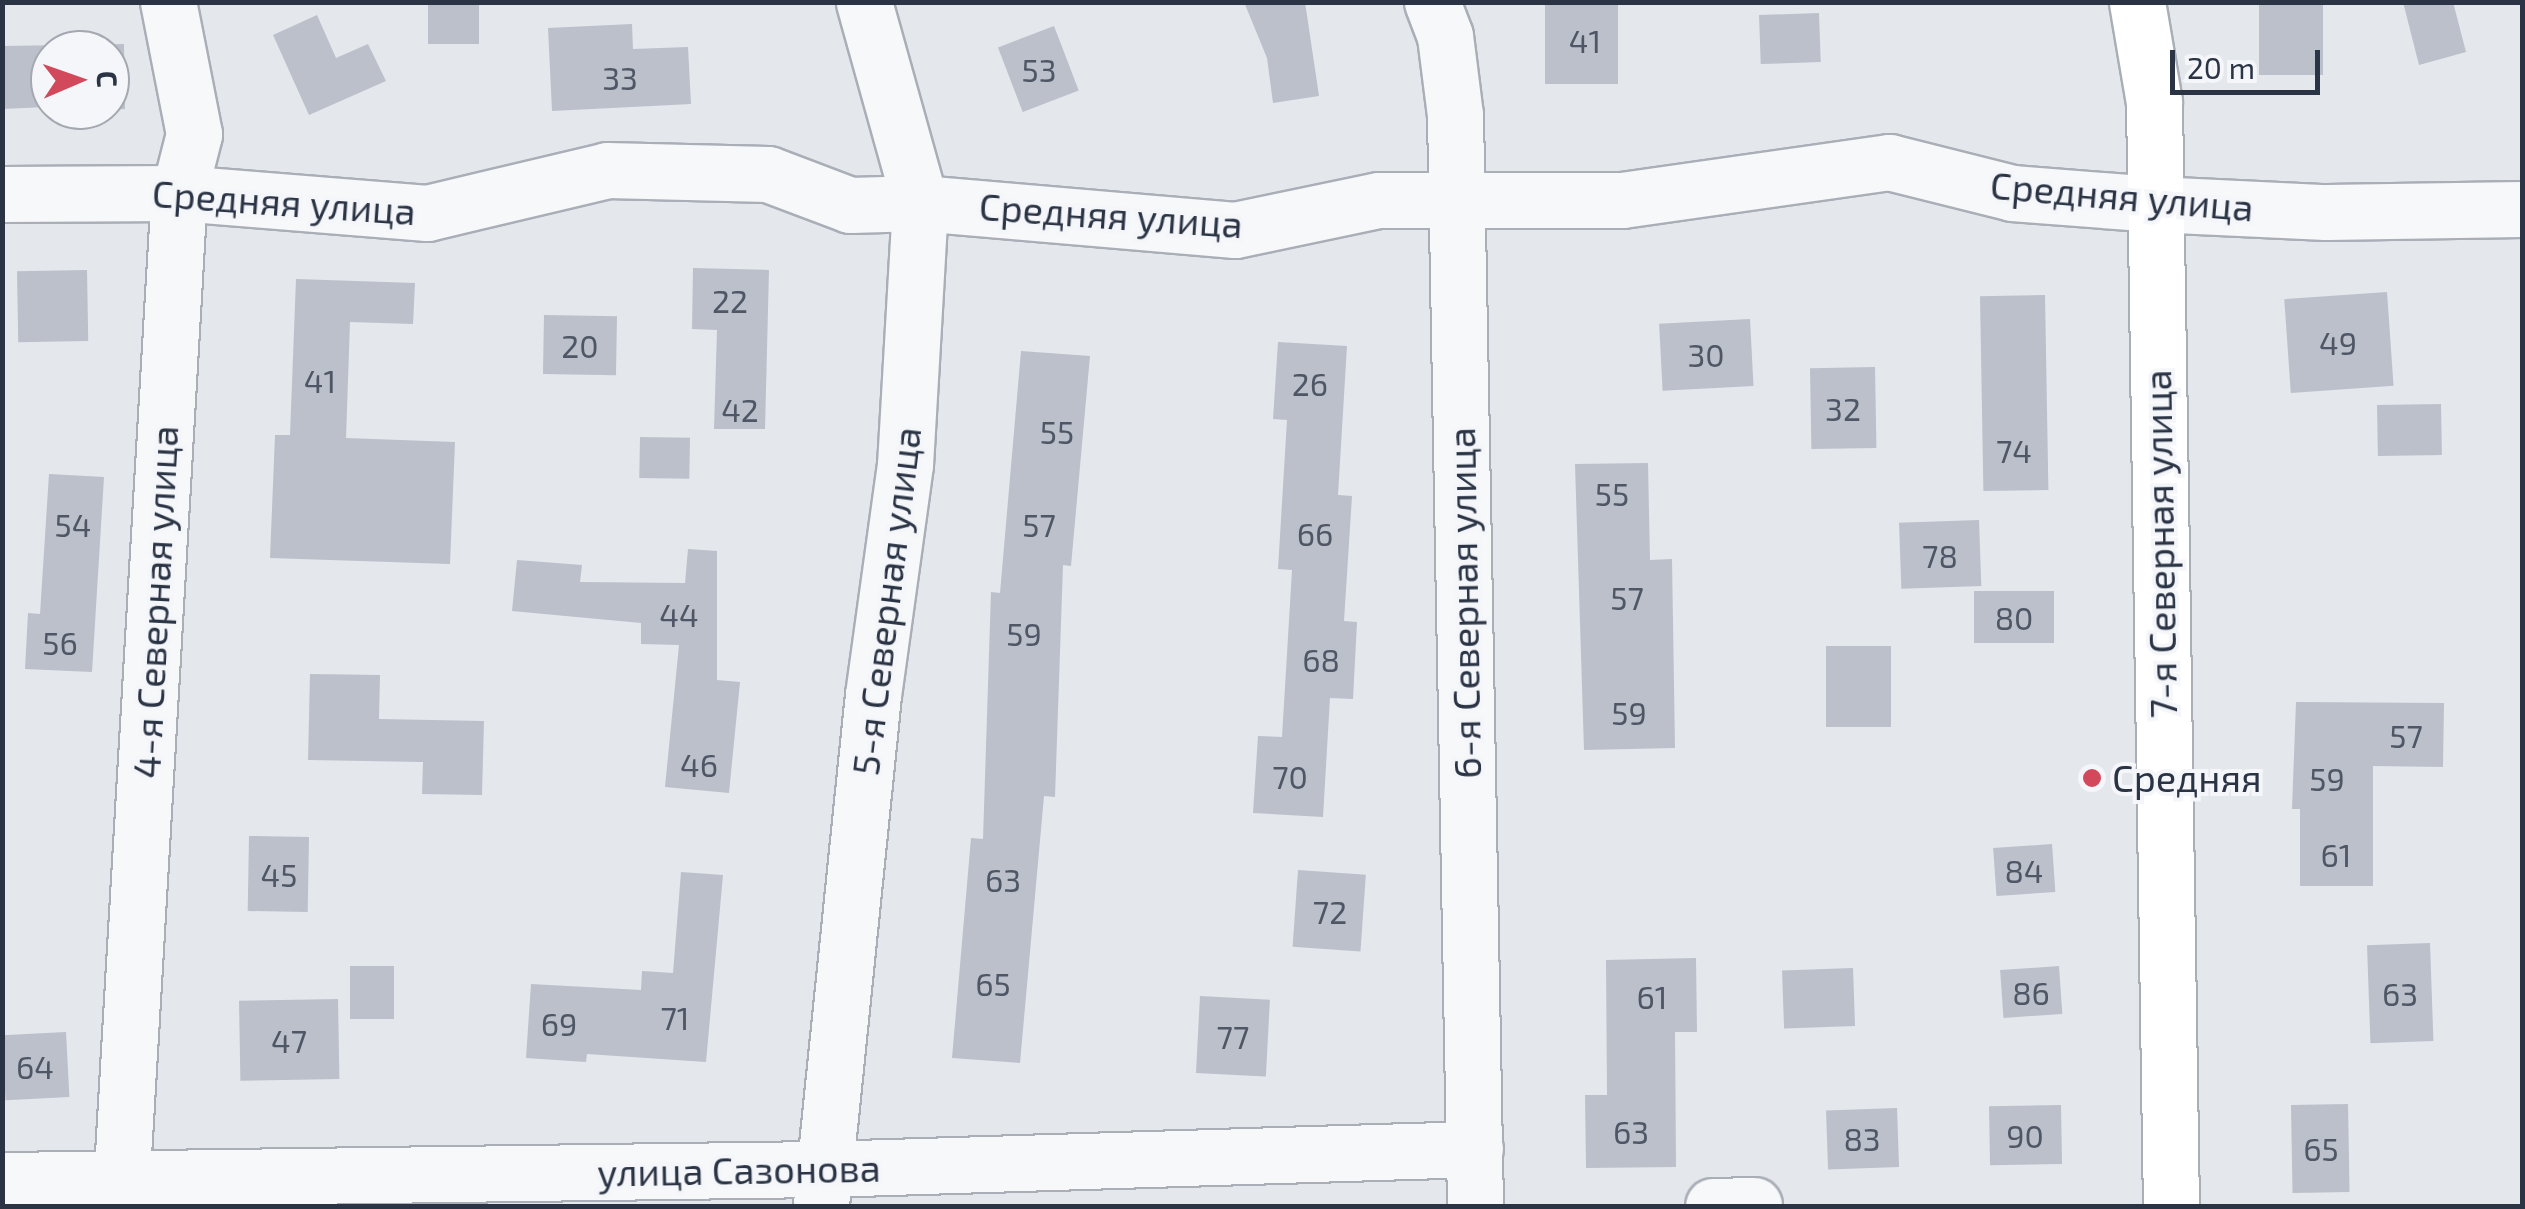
<!DOCTYPE html>
<meta charset="utf-8">
<style>
body{margin:0}
#map{position:relative;width:2525px;height:1209px;overflow:hidden;background:#e4e7ec;font-family:"Exo 2",sans-serif}
div>[style]{position:absolute}
.building>*{inset:0;background:#bbc0ca;transform-origin:0 0}
.roads{filter:drop-shadow(2px 0 #a9aeb7) drop-shadow(-2px 0 #a9aeb7) drop-shadow(0 2px #a9aeb7) drop-shadow(0 -2px #a9aeb7)}
.minor>*{height:55px;margin:-27.5px;padding:0 27.5px;transform-origin:27.5px;border-radius:27.5px;background:#f7f8fa}
.major>*{height:55px;margin:-27.5px;padding:0 27.5px;transform-origin:27.5px;border-radius:27.5px;background:#fff}
.dots>*{width:28px;height:28px;translate:-50% -50%;box-sizing:border-box;border:5px solid #f4f6f9;border-radius:50%}
span{translate:-50% -50%;white-space:nowrap;text-align:center;line-height:1.15;-webkit-text-stroke:8px #f4f6f9;paint-order:stroke}
.number-label{font-size:32px;color:#4f5766}
.number-label span{-webkit-text-stroke-width:0}
.street-label{font-size:38px;color:#2b3445}
.poi-label{font-size:38px;color:#2b3445}
.left{translate:0 -50%;text-align:left}
.frame{position:absolute;inset:0;border:5px solid #2b3445;pointer-events:none}
.north{position:absolute;left:30px;top:30px;width:100px;height:100px;box-sizing:border-box;background:#f4f6f9;border:2px solid #a4a8b1;border-radius:50%;rotate:88deg;font-size:28px;font-weight:700;line-height:40px;text-align:center;color:#2b3445}
.north::after{content:'';display:block;margin:auto;width:35px;height:45px;background:#d1495b;clip-path:polygon(50% 0,100% 100%,50% 72%,0 100%)}
.scale{position:absolute;left:2170px;top:50px;width:150px;height:45px;box-sizing:border-box;border:5px solid #2b3445;border-top:0;padding-left:12px;font-size:30px;line-height:35px;white-space:nowrap;color:#2b3445;-webkit-text-stroke:8px #f4f6f9;paint-order:stroke}
</style>
<div id="map">
<div class="building">
<div style="left:428px;top:2px;width:51px;height:42px"></div>
<div style="clip-path:polygon(1244px 2px,1305px 2px,1319px 96px,1273px 103px,1267px 58px)"></div>
<div style="left:1545px;top:2px;width:73px;height:82px"></div>
<div style="left:2259px;top:2px;width:64px;height:73px"></div>
<div style="clip-path:polygon(2403px 2px,2453px 2px,2466px 52px,2419px 65px)"></div>
<div style="left:1819px;top:13px;width:49px;height:60px;rotate:88deg"></div>
<div style="clip-path:polygon(317px 15px,336px 58px,368px 44px,386px 81px,309px 115px,273px 35px)"></div>
<div style="clip-path:polygon(632px 24px,633px 49px,688px 47px,691px 104px,552px 111px,548px 28px)"></div>
<div style="left:1054px;top:26px;width:69px;height:60px;rotate:69deg"></div>
<div style="clip-path:polygon(124px 44px,125px 109px,110px 110px,110px 50px,50px 50px,50px 110px,93px 110px,46px 111px,46px 107px,2px 109px,2px 46px)"></div>
<div style="clip-path:polygon(693px 268px,769px 270px,765px 429px,714px 429px,717px 330px,692px 329px)"></div>
<div style="left:87px;top:270px;width:71px;height:70px;rotate:89deg"></div>
<div style="clip-path:polygon(296px 279px,415px 283px,413px 324px,350px 322px,346px 438px,455px 442px,450px 564px,270px 558px,275px 435px,290px 435px)"></div>
<div style="left:2387px;top:292px;width:94px;height:103px;rotate:86deg"></div>
<div style="left:2045px;top:295px;width:195px;height:65px;rotate:89deg"></div>
<div style="left:544px;top:315px;width:73px;height:59px;rotate:1deg"></div>
<div style="left:1750px;top:319px;width:67px;height:91px;rotate:87deg"></div>
<div style="clip-path:polygon(1278px 342px,1347px 346px,1338px 495px,1352px 496px,1344px 621px,1357px 622px,1353px 699px,1330px 698px,1323px 817px,1253px 813px,1258px 736px,1282px 737px,1292px 570px,1278px 569px,1287px 420px,1273px 419px)"></div>
<div style="clip-path:polygon(1021px 351px,1090px 356px,1071px 566px,1063px 565px,1055px 797px,1044px 796px,1020px 1063px,952px 1058px,971px 838px,983px 839px,991px 592px,1000px 593px)"></div>
<div style="left:1875px;top:367px;width:81px;height:65px;rotate:89deg"></div>
<div style="left:2441px;top:404px;width:51px;height:64px;rotate:89deg"></div>
<div style="left:640px;top:437px;width:50px;height:41px;rotate:1deg"></div>
<div style="clip-path:polygon(1648px 463px,1650px 560px,1672px 559px,1675px 748px,1584px 750px,1575px 464px)"></div>
<div style="clip-path:polygon(49px 474px,104px 477px,92px 672px,25px 669px,28px 613px,40px 614px)"></div>
<div style="left:1979px;top:520px;width:66px;height:80px;rotate:88deg"></div>
<div style="clip-path:polygon(688px 549px,717px 551px,717px 680px,740px 682px,729px 793px,665px 787px,679px 645px,641px 644px,641px 623px,512px 611px,517px 560px,582px 565px,580px 582px,685px 583px)"></div>
<div style="left:1974px;top:591px;width:80px;height:52px"></div>
<div style="left:1826px;top:646px;width:65px;height:81px"></div>
<div style="clip-path:polygon(310px 674px,380px 675px,379px 719px,484px 721px,482px 795px,422px 794px,423px 762px,308px 760px)"></div>
<div style="clip-path:polygon(2296px 702px,2444px 703px,2443px 767px,2373px 766px,2373px 886px,2300px 886px,2300px 809px,2292px 809px)"></div>
<div style="left:249px;top:836px;width:60px;height:75px;rotate:1deg"></div>
<div style="left:2052px;top:844px;width:48px;height:59px;rotate:86deg"></div>
<div style="left:1298px;top:870px;width:68px;height:77px;rotate:4deg"></div>
<div style="clip-path:polygon(681px 872px,723px 875px,706px 1062px,587px 1054px,586px 1062px,526px 1058px,531px 984px,641px 990px,642px 971px,673px 973px)"></div>
<div style="left:2430px;top:943px;width:98px;height:63px;rotate:88deg"></div>
<div style="clip-path:polygon(1696px 958px,1697px 1032px,1675px 1032px,1676px 1167px,1586px 1168px,1585px 1095px,1607px 1095px,1606px 960px)"></div>
<div style="left:350px;top:966px;width:44px;height:53px"></div>
<div style="left:2059px;top:966px;width:48px;height:59px;rotate:86deg"></div>
<div style="left:1853px;top:968px;width:58px;height:71px;rotate:88deg"></div>
<div style="left:1200px;top:996px;width:70px;height:77px;rotate:3deg"></div>
<div style="left:338px;top:999px;width:80px;height:99px;rotate:89deg"></div>
<div style="left:66px;top:1032px;width:65px;height:64px;rotate:87deg"></div>
<div style="left:2348px;top:1104px;width:88px;height:57px;rotate:89deg"></div>
<div style="left:2061px;top:1105px;width:59px;height:72px;rotate:89deg"></div>
<div style="left:1897px;top:1108px;width:59px;height:71px;rotate:88deg"></div>
</div>
<div class="roads">
<div class="minor">
<div style="left:1432px;top:2px;width:36px;rotate:69deg"></div>
<div style="left:1445px;top:36px;width:80px;rotate:82.8deg"></div>
<div style="left:1455px;top:115px;width:1091px;rotate:88.95deg"></div>
<div style="left:2px;top:194px;width:177px;rotate:-0.3deg"></div>
<div style="left:179px;top:193px;width:249px;rotate:4.6deg"></div>
<div style="left:427px;top:213px;width:185px;rotate:-13.4deg"></div>
<div style="left:607px;top:170px;width:161px;rotate:1.4deg"></div>
<div style="left:768px;top:174px;width:88px;rotate:20.7deg"></div>
<div style="left:850px;top:205px;width:70px;rotate:-1.6deg"></div>
<div style="left:920px;top:203px;width:316px;rotate:4.9deg"></div>
<div style="left:1235px;top:230px;width:147px;rotate:-11.8deg"></div>
<div style="left:1379px;top:200px;width:243px"></div>
<div style="left:1622px;top:200px;width:270px;rotate:-8.1deg"></div>
<div style="left:1889px;top:162px;width:127px;rotate:14.1deg"></div>
<div style="left:2012px;top:193px;width:142px;rotate:4.4deg"></div>
<div style="left:2154px;top:204px;width:172px;rotate:2.7deg"></div>
<div style="left:2326px;top:212px;width:196px;rotate:-0.9deg"></div>
<div style="left:2px;top:1180px;width:822px;rotate:-0.77deg"></div>
<div style="left:824px;top:1169px;width:651px;rotate:-1.76deg"></div>
<div style="left:821px;top:1204px;width:512px;rotate:-84.17deg"></div>
<div style="left:873px;top:695px;width:232px;rotate:-82.1deg"></div>
<div style="left:905px;top:465px;width:262px;rotate:-86.7deg"></div>
<div style="left:920px;top:203px;width:209px;rotate:-105.6deg"></div>
<div style="left:120px;top:1206px;width:1015px;rotate:-86.67deg"></div>
<div style="left:179px;top:193px;width:61px;rotate:-75.7deg"></div>
<div style="left:194px;top:134px;width:135px;rotate:-101.1deg"></div>
<div style="left:1713px;top:1206px;width:41px;rotate:-1.4deg"></div>
</div>
<div class="major">
<div style="left:2137px;top:2px;width:101px;rotate:80.4deg"></div>
<div style="left:2154px;top:102px;width:1104px;rotate:89.12deg"></div>
</div>
</div>
<div class="dots">
<div style="left:2092px;top:778px;background:#d1495b"></div>
</div>
<div class="number-label">
<span style="left:1585px;top:40px">41</span>
<span style="left:1039px;top:69px">53</span>
<span style="left:620px;top:77px">33</span>
<span style="left:730px;top:300px">22</span>
<span style="left:2338px;top:342px">49</span>
<span style="left:580px;top:345px">20</span>
<span style="left:1706px;top:354px">30</span>
<span style="left:320px;top:380px">41</span>
<span style="left:1310px;top:383px">26</span>
<span style="left:1843px;top:408px">32</span>
<span style="left:740px;top:409px">42</span>
<span style="left:1057px;top:431px">55</span>
<span style="left:2014px;top:450px">74</span>
<span style="left:1612px;top:493px">55</span>
<span style="left:73px;top:524px">54</span>
<span style="left:1039px;top:524px">57</span>
<span style="left:1315px;top:533px">66</span>
<span style="left:1940px;top:555px">78</span>
<span style="left:1627px;top:597px">57</span>
<span style="left:679px;top:614px">44</span>
<span style="left:2014px;top:617px">80</span>
<span style="left:1024px;top:633px">59</span>
<span style="left:60px;top:642px">56</span>
<span style="left:1321px;top:659px">68</span>
<span style="left:1629px;top:712px">59</span>
<span style="left:2406px;top:735px">57</span>
<span style="left:699px;top:764px">46</span>
<span style="left:1290px;top:776px">70</span>
<span style="left:2327px;top:778px">59</span>
<span style="left:2336px;top:854px">61</span>
<span style="left:2024px;top:870px">84</span>
<span style="left:279px;top:874px">45</span>
<span style="left:1003px;top:879px">63</span>
<span style="left:1330px;top:911px">72</span>
<span style="left:993px;top:983px">65</span>
<span style="left:2031px;top:992px">86</span>
<span style="left:2400px;top:993px">63</span>
<span style="left:1652px;top:996px">61</span>
<span style="left:675px;top:1017px">71</span>
<span style="left:559px;top:1023px">69</span>
<span style="left:1233px;top:1036px">77</span>
<span style="left:289px;top:1040px">47</span>
<span style="left:35px;top:1066px">64</span>
<span style="left:1631px;top:1131px">63</span>
<span style="left:2025px;top:1135px">90</span>
<span style="left:1862px;top:1138px">83</span>
<span style="left:2321px;top:1148px">65</span>
</div>
<div class="street-label">
<span style="left:2122px;top:196px;rotate:5deg">Средняя улица</span>
<span style="left:284px;top:202px;rotate:4deg">Средняя улица</span>
<span style="left:1111px;top:215px;rotate:4deg">Средняя улица</span>
<span style="left:2160px;top:544px;rotate:-91deg">7-я Северная улица</span>
<span style="left:886px;top:601px;rotate:-83deg">5-я Северная улица</span>
<span style="left:155px;top:602px;rotate:-87deg">4-я Северная улица</span>
<span style="left:1464px;top:603px;rotate:-91deg">6-я Северная улица</span>
<span style="left:739px;top:1170px;rotate:-1deg">улица Сазонова</span>
</div>
<div class="poi-label">
<span class="left" style="left:2112px;top:778px">Средняя</span>
</div>
<div class="frame"></div>
<div class="north">С</div>
<div class="scale">20 m</div>
</div>
